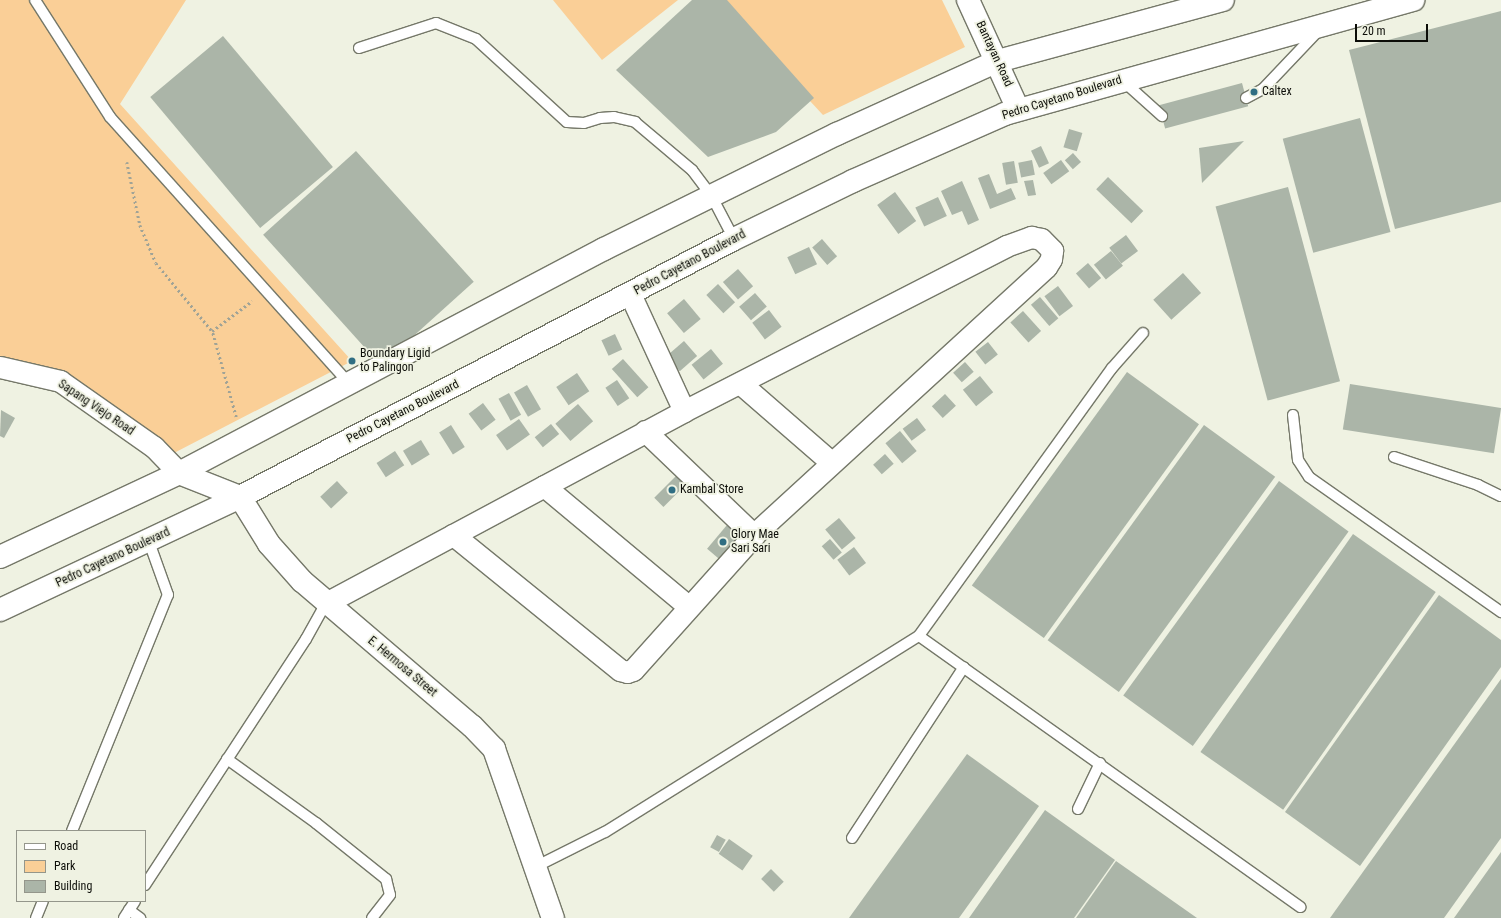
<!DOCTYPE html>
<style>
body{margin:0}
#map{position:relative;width:1501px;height:918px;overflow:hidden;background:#eff2e2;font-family:"Roboto Condensed",sans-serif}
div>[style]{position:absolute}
.green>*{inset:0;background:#facf97}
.building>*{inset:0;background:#abb5a8;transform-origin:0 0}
.path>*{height:2.5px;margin-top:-1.25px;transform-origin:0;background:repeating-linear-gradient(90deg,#a0a396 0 2px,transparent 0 5px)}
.roads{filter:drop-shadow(1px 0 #757869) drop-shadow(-1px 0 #757869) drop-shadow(0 1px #757869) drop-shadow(0 -1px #757869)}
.lane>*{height:10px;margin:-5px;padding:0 5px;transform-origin:5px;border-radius:5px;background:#fff}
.street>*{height:21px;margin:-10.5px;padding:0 10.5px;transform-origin:10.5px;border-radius:10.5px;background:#fff}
.secondary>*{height:22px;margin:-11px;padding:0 11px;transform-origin:11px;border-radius:11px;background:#fff}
.dots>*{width:11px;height:11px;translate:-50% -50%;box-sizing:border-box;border:2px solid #eff2e2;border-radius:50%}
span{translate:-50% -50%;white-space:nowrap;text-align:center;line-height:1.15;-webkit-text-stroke:3.5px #eff2e2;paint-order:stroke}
.street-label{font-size:12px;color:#0c0d08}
.poi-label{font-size:12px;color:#0c0d08}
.left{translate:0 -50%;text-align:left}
.legend{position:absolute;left:16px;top:830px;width:130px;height:72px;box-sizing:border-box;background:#eff2e2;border:1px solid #94968b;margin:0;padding:5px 7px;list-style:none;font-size:12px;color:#0c0d08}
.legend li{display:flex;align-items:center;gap:8px;height:20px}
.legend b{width:20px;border:1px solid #94968b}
.scale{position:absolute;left:1355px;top:24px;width:73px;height:18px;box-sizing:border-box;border:2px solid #0c0d08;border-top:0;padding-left:5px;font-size:12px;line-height:14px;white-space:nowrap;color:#0c0d08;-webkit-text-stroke:3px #eff2e2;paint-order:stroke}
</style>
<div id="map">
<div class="green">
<div style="clip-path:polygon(0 0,186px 0,120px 104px,352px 361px,174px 453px,54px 368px,0 358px)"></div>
<div style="clip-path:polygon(553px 0,678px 0,602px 60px)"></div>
<div style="clip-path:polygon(716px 0,942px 0,965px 47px,823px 115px)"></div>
</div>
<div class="building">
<div style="clip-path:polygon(692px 0,727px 0,814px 98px,776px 132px,708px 157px,616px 70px)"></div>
<div style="clip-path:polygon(1501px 11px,1501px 202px,1395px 229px,1349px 50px)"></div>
<div style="left:223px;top:36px;width:171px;height:95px;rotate:50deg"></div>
<div style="left:1242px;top:83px;width:24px;height:86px;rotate:75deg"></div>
<div style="left:1360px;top:118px;width:118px;height:80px;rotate:75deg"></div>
<div style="left:1069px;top:129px;width:14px;height:19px;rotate:17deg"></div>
<div style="clip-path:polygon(1244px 141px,1202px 183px,1199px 148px)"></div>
<div style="left:1041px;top:146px;width:19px;height:11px;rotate:65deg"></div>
<div style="left:356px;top:151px;width:176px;height:125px;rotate:48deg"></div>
<div style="left:1073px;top:153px;width:12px;height:11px;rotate:48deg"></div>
<div style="left:1032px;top:160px;width:15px;height:14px;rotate:79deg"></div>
<div style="left:1061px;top:160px;width:14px;height:22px;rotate:54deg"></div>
<div style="left:1014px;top:161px;width:22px;height:12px;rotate:80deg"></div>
<div style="clip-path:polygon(989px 174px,997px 194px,1011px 188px,1016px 199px,990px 209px,978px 178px)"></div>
<div style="left:1108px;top:177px;width:49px;height:17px;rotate:44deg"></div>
<div style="clip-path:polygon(1033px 180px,1036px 195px,1028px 196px,1024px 181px)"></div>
<div style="clip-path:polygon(962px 181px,979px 220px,968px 225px,962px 211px,952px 215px,941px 191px)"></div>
<div style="left:1288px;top:187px;width:201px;height:75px;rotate:75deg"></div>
<div style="left:895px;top:192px;width:36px;height:22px;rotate:54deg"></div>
<div style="left:938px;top:197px;width:21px;height:25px;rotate:65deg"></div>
<div style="left:1126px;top:235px;width:20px;height:21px;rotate:53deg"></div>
<div style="left:822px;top:239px;width:23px;height:13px;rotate:49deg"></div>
<div style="left:809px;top:247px;width:19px;height:24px;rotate:65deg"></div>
<div style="left:1111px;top:251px;width:19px;height:22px;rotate:51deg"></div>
<div style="left:1088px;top:263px;width:20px;height:16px;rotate:49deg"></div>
<div style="left:738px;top:269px;width:23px;height:20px;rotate:49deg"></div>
<div style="left:1183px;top:273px;width:27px;height:40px;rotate:48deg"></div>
<div style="left:718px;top:284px;width:25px;height:16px;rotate:47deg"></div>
<div style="left:1058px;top:286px;width:25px;height:17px;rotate:53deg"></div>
<div style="left:755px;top:293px;width:18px;height:21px;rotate:49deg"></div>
<div style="left:1040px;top:297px;width:28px;height:12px;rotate:49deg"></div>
<div style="left:684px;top:299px;width:26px;height:22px;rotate:50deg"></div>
<div style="left:769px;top:310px;width:21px;height:21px;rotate:53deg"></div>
<div style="left:1023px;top:311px;width:27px;height:17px;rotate:48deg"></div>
<div style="left:615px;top:334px;width:17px;height:15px;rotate:65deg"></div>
<div style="left:684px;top:341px;width:20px;height:23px;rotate:49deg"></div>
<div style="left:988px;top:342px;width:16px;height:16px;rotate:52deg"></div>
<div style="left:711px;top:349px;width:19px;height:25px;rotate:51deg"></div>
<div style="left:623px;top:359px;width:38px;height:15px;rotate:48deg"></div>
<div style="left:965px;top:362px;width:13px;height:16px;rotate:48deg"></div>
<div style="left:1127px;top:372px;width:89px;height:264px;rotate:36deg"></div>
<div style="left:577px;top:373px;width:22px;height:25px;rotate:56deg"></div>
<div style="left:980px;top:376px;width:21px;height:22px;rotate:51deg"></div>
<div style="left:617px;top:380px;width:22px;height:14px;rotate:56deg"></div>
<div style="left:1350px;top:384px;width:153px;height:46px;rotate:9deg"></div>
<div style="left:527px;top:385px;width:28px;height:15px;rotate:60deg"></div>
<div style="left:509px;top:393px;width:25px;height:12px;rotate:61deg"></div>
<div style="left:945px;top:394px;width:16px;height:18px;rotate:47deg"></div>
<div style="left:483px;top:403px;width:21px;height:18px;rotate:53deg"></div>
<div style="left:578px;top:404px;width:23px;height:30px;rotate:49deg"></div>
<div style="clip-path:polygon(1px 410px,15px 418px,4px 438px,0 436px)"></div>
<div style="left:917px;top:418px;width:15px;height:18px;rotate:53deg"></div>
<div style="left:519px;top:419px;width:19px;height:28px;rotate:55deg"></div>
<div style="left:551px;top:424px;width:13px;height:21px;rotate:51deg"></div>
<div style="left:451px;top:425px;width:26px;height:14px;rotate:58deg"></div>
<div style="left:1204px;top:425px;width:88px;height:266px;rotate:36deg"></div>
<div style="left:900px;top:431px;width:26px;height:19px;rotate:50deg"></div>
<div style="left:421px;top:440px;width:17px;height:21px;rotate:59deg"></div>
<div style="left:395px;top:451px;width:17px;height:22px;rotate:57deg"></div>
<div style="left:885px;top:454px;width:13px;height:16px;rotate:48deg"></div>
<div style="left:679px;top:473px;width:13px;height:35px;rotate:45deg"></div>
<div style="left:337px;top:481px;width:16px;height:23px;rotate:47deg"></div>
<div style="left:1279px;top:481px;width:86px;height:265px;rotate:36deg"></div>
<div style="left:839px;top:518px;width:26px;height:18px;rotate:50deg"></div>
<div style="left:727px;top:525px;width:17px;height:31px;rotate:40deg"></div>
<div style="left:1353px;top:534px;width:101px;height:266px;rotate:35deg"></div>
<div style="left:830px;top:539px;width:18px;height:11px;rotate:49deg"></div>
<div style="left:854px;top:547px;width:20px;height:21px;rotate:53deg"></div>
<div style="clip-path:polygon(1439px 595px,1501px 640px,1501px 667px,1360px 866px,1285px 812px)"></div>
<div style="clip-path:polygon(1501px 679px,1501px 838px,1444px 918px,1330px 918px)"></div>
<div style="clip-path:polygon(967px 754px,1039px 806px,959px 918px,849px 918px)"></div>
<div style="clip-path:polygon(1045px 810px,1115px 860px,1074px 918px,969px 918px)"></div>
<div style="left:717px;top:835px;width:10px;height:14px;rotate:29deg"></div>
<div style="left:729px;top:839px;width:29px;height:18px;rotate:35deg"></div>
<div style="clip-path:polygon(1501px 852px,1501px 918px,1454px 918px)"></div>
<div style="clip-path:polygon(1116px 861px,1197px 918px,1076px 918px)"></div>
<div style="left:771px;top:869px;width:18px;height:14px;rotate:45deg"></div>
</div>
<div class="path">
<div style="left:127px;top:162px;width:64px;rotate:78.3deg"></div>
<div style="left:140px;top:225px;width:41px;rotate:67.2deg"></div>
<div style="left:156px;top:263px;width:88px;rotate:50.5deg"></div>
<div style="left:236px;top:417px;width:89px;rotate:-105.6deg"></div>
<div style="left:212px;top:331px;width:50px;rotate:-36.9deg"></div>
</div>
<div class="roads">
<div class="lane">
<div style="left:35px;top:0;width:139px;rotate:57.3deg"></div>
<div style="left:110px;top:117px;width:358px;rotate:48.1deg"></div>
<div style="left:359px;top:48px;width:81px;rotate:-18deg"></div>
<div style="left:436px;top:23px;width:43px;rotate:21.8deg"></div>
<div style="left:476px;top:39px;width:123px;rotate:42.4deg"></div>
<div style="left:567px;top:122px;width:17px;rotate:3deg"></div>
<div style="left:584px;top:123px;width:17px;rotate:-17deg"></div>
<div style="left:600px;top:118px;width:14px;rotate:-4deg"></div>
<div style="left:614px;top:117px;width:22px;rotate:13deg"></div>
<div style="left:635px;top:122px;width:75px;rotate:40.1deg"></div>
<div style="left:692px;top:170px;width:31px;rotate:53deg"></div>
<div style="left:711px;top:195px;width:50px;rotate:62.4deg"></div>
<div style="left:1122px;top:80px;width:54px;rotate:42deg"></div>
<div style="left:1246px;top:98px;width:19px;rotate:-28deg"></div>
<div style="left:1263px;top:89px;width:81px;rotate:-46.5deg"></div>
<div style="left:1143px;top:333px;width:47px;rotate:131.5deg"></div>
<div style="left:1112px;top:368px;width:330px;rotate:125.8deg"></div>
<div style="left:919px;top:636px;width:468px;rotate:35.4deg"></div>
<div style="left:1293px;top:415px;width:45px;rotate:83.7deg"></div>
<div style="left:1298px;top:460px;width:20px;rotate:57deg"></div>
<div style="left:1309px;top:477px;width:235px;rotate:35.1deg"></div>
<div style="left:1394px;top:457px;width:89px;rotate:18.4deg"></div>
<div style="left:1478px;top:485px;width:25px;rotate:26deg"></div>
<div style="left:227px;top:759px;width:110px;rotate:35.7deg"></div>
<div style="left:316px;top:823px;width:90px;rotate:38.7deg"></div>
<div style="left:386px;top:879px;width:16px;rotate:76deg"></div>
<div style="left:390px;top:895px;width:29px;rotate:128deg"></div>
<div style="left:1078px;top:809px;width:51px;rotate:-64.4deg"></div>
<div style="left:72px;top:831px;width:255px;rotate:-67.9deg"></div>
<div style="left:168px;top:595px;width:56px;rotate:-109.7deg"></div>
<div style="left:852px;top:838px;width:204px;rotate:-56.8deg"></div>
<div style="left:535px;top:867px;width:78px;rotate:-26.6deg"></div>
<div style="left:605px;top:832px;width:370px;rotate:-32deg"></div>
<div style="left:145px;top:885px;width:294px;rotate:-56.8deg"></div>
<div style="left:306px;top:639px;width:41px;rotate:-60.9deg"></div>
<div style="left:129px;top:910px;width:14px;rotate:36deg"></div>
<div style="left:36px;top:918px;width:18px;rotate:-68deg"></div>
<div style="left:124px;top:918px;width:20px;rotate:-57deg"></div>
</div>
<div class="street">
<div style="left:630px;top:294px;width:129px;rotate:65.2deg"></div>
<div style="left:0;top:367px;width:62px;rotate:13.1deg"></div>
<div style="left:60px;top:381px;width:115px;rotate:35.1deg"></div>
<div style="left:154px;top:447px;width:36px;rotate:46deg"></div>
<div style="left:740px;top:383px;width:121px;rotate:41deg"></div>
<div style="left:645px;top:431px;width:151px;rotate:43.7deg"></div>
<div style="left:544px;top:486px;width:187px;rotate:39.8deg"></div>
<div style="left:326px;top:603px;width:406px;rotate:-28.2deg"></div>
<div style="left:684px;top:411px;width:362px;rotate:-27.1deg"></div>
<div style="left:1006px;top:246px;width:27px;rotate:-20deg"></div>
<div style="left:1031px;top:237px;width:10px;rotate:11deg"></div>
<div style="left:1041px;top:239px;width:16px;rotate:45deg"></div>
<div style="left:1052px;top:250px;width:9px;rotate:96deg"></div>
<div style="left:1051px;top:259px;width:9px;rotate:122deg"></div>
<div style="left:1046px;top:267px;width:396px;rotate:137.5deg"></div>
<div style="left:754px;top:535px;width:181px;rotate:131.9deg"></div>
<div style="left:633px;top:670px;width:6px;rotate:162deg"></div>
<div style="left:627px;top:672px;width:7px;rotate:-164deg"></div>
<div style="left:620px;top:670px;width:215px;rotate:-141deg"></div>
</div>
<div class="secondary">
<div style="left:968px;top:0;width:120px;rotate:65.4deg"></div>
<div style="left:179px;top:473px;width:66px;rotate:21.5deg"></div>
<div style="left:240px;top:497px;width:55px;rotate:58.3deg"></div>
<div style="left:269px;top:544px;width:50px;rotate:48.3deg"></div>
<div style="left:302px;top:581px;width:223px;rotate:40.5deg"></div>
<div style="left:472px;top:726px;width:32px;rotate:46deg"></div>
<div style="left:494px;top:749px;width:179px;rotate:70.8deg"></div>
<div style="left:0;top:557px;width:198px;rotate:-25.1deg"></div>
<div style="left:179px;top:473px;width:480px;rotate:-27.8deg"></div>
<div style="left:604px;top:249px;width:260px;rotate:-26.3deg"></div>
<div style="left:837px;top:134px;width:177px;rotate:-24.4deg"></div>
<div style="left:998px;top:61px;width:233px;rotate:-15.2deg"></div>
<div style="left:0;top:610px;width:265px;rotate:-25.2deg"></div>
<div style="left:240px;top:497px;width:557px;rotate:-27.58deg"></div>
<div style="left:734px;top:239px;width:132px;rotate:-26deg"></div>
<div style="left:853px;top:181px;width:166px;rotate:-23.8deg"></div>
<div style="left:1005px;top:114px;width:424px;rotate:-15.6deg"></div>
</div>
</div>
<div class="dots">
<div style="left:1254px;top:92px;background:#306e83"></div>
<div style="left:352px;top:361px;background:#306e83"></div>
<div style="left:672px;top:490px;background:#306e83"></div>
<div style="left:723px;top:542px;background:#306e83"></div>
</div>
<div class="street-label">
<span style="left:994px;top:54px;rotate:65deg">Bantayan Road</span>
<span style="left:1062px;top:98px;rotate:-17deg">Pedro Cayetano Boulevard</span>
<span style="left:690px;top:263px;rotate:-28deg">Pedro Cayetano Boulevard</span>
<span style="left:96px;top:408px;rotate:34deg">Sapang Viejo Road</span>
<span style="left:403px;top:412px;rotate:-27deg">Pedro Cayetano Boulevard</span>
<span style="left:113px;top:558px;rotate:-25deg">Pedro Cayetano Boulevard</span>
<span style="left:402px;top:667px;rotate:40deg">E. Hermosa Street</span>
</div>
<div class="poi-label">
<span class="left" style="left:1262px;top:92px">Caltex</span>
<span class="left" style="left:360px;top:361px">Boundary Ligid<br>to Palingon</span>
<span class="left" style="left:680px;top:490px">Kambal Store</span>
<span class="left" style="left:731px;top:542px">Glory Mae<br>Sari Sari</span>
</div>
<ul class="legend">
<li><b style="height:5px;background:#fff"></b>Road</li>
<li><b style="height:11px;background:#facf97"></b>Park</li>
<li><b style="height:11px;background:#abb5a8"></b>Building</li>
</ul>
<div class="scale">20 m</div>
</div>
